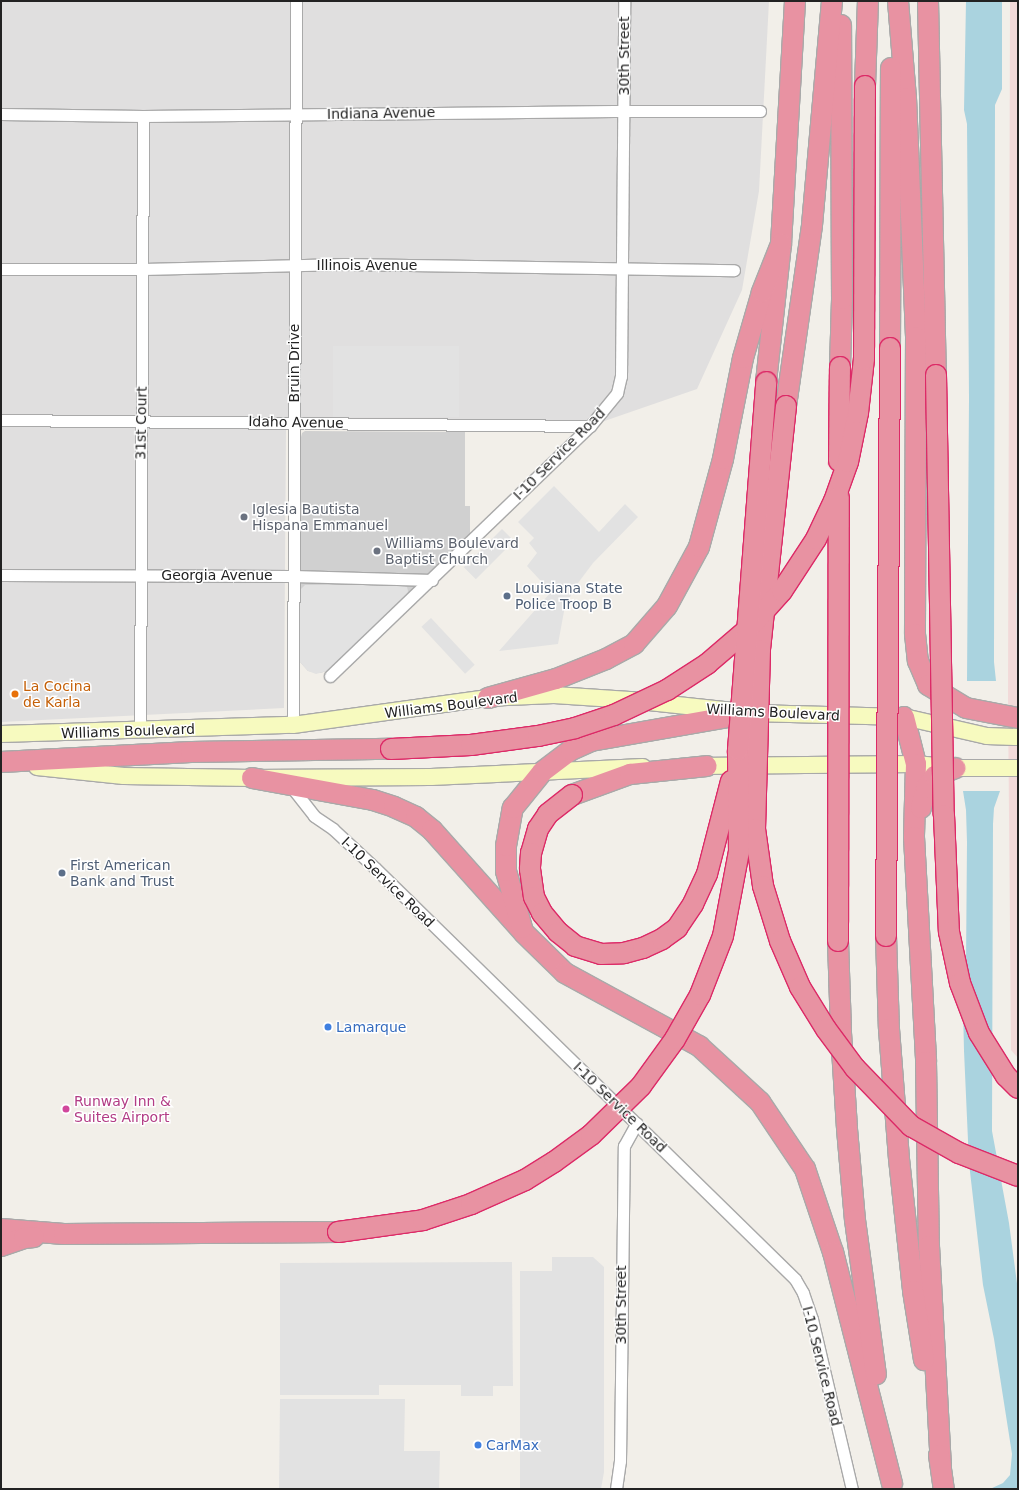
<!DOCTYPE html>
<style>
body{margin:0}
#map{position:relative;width:1019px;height:1490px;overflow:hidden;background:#f2efe9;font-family:"DejaVu Sans",sans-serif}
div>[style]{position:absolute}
.residential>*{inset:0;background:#e0dfdf}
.commercial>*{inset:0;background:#f2dad9}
.religious>*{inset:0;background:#d0d0d0}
.parking>*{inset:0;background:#e2e2e2;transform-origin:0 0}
.water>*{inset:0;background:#aad3df}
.roads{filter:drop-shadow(1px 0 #a9a9a9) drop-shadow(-1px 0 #a9a9a9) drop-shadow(0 1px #a9a9a9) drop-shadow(0 -1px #a9a9a9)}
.street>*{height:11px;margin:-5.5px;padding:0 5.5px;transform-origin:5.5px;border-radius:5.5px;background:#fff}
.secondary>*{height:16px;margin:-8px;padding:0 8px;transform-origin:8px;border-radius:8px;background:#f7fabf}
.highway>*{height:20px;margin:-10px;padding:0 10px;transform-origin:10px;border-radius:10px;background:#e892a2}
.bridges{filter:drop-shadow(1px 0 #dc2a67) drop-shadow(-1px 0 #dc2a67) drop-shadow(0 1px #dc2a67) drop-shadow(0 -1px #dc2a67)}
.highway-bridge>*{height:20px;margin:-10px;padding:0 10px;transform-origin:10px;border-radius:10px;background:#e892a2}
.dots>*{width:11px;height:11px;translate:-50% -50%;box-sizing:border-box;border:2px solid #fff;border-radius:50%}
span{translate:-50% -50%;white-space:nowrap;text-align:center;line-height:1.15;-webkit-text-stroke:3px #fff;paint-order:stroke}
.street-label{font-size:14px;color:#222}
.worship-label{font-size:14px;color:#5b616d}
.left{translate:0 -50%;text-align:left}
.service-label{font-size:14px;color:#4e5e75}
.food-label{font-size:14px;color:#c56008}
.shop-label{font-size:14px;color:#366cbe}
.hotel-label{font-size:14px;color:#b23c85}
.frame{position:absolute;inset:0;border:2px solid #222;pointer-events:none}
</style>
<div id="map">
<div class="residential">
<div style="clip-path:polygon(1px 1px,769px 1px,759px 191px,742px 290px,697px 389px,590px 426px,286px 430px,284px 708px,1px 722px)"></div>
</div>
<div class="commercial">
<div style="clip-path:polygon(1010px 1px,1018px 1px,1018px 1058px,1011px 1050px,1008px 697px)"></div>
</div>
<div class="religious">
<div style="clip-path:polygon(305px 431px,465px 432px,465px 506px,470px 506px,470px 535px,327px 671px,320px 673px,308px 671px,300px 662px,301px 437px,302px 433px)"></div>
</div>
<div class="parking">
<div style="left:459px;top:346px;width:71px;height:126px;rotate:90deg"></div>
<div style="clip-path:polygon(554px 486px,599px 532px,625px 504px,638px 517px,593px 563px,578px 583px,565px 606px,558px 644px,499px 651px,551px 592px,527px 566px,537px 553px,529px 543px,534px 538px,518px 522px)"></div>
<div style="left:502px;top:529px;width:17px;height:54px;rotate:45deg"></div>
<div style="clip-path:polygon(305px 585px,403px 585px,407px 587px,408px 591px,407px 596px,327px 671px,316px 674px,308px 671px,300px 662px,300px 590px)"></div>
<div style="clip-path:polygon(1016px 593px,1018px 593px,1018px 698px,1017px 698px)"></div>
<div style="left:431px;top:618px;width:64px;height:13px;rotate:47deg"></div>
<div style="clip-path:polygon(552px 1257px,593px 1257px,604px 1267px,604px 1472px,601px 1489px,520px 1489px,520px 1271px,552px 1271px)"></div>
<div style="clip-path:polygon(512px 1262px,513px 1386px,493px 1386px,493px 1396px,461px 1396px,461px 1385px,379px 1385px,379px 1395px,280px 1395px,280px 1263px)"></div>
<div style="clip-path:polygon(280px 1399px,405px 1399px,404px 1451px,440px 1451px,439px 1489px,279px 1489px)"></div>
</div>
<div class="water">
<div style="clip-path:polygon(966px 1px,1002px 1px,1002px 89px,995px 105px,994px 662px,996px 681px,967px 681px,969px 398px,967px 124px,964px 110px)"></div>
<div style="clip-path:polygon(963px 791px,1000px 791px,994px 808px,993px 824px,992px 1131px,1009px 1223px,1018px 1291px,1018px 1489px,990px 1489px,1003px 1483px,1010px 1475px,1012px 1454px,994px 1339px,983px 1285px,969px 1163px,964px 1051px,963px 1007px,966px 964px,967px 842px,966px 810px)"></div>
</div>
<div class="roads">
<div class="street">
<div style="left:1px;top:114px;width:142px;rotate:0.8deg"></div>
<div style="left:143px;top:116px;width:471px;rotate:-0.6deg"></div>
<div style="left:614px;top:111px;width:146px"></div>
<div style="left:1px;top:269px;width:142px"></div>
<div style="left:143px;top:269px;width:201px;rotate:-1.4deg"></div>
<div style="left:344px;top:264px;width:390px;rotate:0.9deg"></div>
<div style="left:1px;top:420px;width:589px;rotate:0.58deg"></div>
<div style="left:1px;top:575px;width:292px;rotate:0.2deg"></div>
<div style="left:293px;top:576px;width:139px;rotate:1.6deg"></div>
<div style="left:330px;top:676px;width:361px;rotate:-43.9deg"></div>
<div style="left:590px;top:426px;width:43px;rotate:-50.7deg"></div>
<div style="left:617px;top:393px;width:17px;rotate:-77deg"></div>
<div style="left:621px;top:376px;width:375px;rotate:-89.5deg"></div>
<div style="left:293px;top:725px;width:724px;rotate:-89.76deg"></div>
<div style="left:140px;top:730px;width:614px;rotate:-89.72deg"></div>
<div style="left:290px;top:785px;width:39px;rotate:52deg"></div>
<div style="left:314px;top:816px;width:23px;rotate:34deg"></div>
<div style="left:333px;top:829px;width:57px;rotate:42.9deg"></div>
<div style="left:375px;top:868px;width:588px;rotate:44.38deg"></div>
<div style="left:795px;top:1279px;width:16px;rotate:60deg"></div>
<div style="left:803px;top:1293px;width:28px;rotate:71deg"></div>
<div style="left:812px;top:1319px;width:175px;rotate:76.8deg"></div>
<div style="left:616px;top:1489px;width:28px;rotate:-82deg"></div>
<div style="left:620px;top:1461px;width:315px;rotate:-89.3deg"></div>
<div style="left:624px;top:1146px;width:26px;rotate:-61deg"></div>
</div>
<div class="secondary">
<div style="left:1px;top:734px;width:292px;rotate:-1.8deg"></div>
<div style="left:293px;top:725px;width:197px;rotate:-7.9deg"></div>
<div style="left:488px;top:698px;width:66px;rotate:-2.6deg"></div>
<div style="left:554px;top:695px;width:76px;rotate:3.8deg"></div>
<div style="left:630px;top:700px;width:123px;rotate:6.1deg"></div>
<div style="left:752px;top:713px;width:152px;rotate:1.5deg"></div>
<div style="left:904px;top:717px;width:85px;rotate:12.9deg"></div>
<div style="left:987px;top:736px;width:31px;rotate:2deg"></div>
<div style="left:696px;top:766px;width:220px;rotate:-0.5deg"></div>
<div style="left:916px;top:764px;width:40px;rotate:5.7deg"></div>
<div style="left:956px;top:768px;width:62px"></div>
<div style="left:37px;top:767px;width:87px;rotate:5.9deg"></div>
<div style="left:124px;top:776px;width:128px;rotate:0.9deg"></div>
<div style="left:252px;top:778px;width:179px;rotate:-0.3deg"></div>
<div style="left:431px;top:777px;width:212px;rotate:-2.7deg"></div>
</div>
<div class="highway">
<div style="left:898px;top:1px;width:97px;rotate:85.3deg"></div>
<div style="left:906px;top:98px;width:239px;rotate:87.6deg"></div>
<div style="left:916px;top:337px;width:297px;rotate:90.2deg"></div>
<div style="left:915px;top:634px;width:27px;rotate:84deg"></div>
<div style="left:918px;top:661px;width:26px;rotate:67deg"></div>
<div style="left:928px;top:685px;width:44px;rotate:31.2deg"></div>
<div style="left:966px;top:708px;width:53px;rotate:10.9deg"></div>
<div style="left:928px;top:1px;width:374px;rotate:88.8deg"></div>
<div style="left:865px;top:86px;width:85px;rotate:-88deg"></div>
<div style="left:890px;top:348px;width:280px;rotate:-89.8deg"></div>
<div style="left:840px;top:367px;width:68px;rotate:-88.3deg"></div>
<div style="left:842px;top:299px;width:274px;rotate:-90.2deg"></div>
<div style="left:766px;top:382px;width:139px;rotate:-83.8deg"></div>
<div style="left:781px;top:244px;width:243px;rotate:-86.7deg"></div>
<div style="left:786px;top:406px;width:183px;rotate:-81.8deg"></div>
<div style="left:812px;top:225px;width:225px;rotate:-84.9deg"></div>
<div style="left:488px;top:698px;width:71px;rotate:-15.6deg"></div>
<div style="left:556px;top:679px;width:54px;rotate:-21.8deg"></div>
<div style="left:606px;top:659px;width:32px;rotate:-28deg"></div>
<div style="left:634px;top:644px;width:50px;rotate:-49deg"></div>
<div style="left:667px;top:606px;width:67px;rotate:-61.5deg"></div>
<div style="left:699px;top:547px;width:91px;rotate:-74.7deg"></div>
<div style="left:723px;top:459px;width:103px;rotate:-78.8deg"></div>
<div style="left:743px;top:358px;width:69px;rotate:-73.9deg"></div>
<div style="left:762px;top:292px;width:52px;rotate:-68.4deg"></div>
<div style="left:904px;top:717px;width:49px;rotate:75.7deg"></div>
<div style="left:916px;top:764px;width:73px;rotate:91.6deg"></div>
<div style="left:914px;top:837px;width:225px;rotate:86.9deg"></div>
<div style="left:926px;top:1062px;width:184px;rotate:89.1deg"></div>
<div style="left:929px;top:1246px;width:222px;rotate:86.9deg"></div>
<div style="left:1px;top:762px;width:190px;rotate:-3deg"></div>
<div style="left:191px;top:752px;width:200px;rotate:-0.9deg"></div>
<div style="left:252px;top:778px;width:123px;rotate:10.3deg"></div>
<div style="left:373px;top:800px;width:22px;rotate:18deg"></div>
<div style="left:394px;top:807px;width:24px;rotate:24deg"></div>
<div style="left:416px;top:817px;width:21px;rotate:39deg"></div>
<div style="left:432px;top:830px;width:138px;rotate:48.2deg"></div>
<div style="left:524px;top:933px;width:57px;rotate:44.3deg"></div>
<div style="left:565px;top:973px;width:153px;rotate:28.6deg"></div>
<div style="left:699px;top:1046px;width:83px;rotate:42.6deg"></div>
<div style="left:760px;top:1102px;width:81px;rotate:56.1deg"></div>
<div style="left:805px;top:1169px;width:88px;rotate:71.4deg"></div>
<div style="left:833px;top:1252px;width:239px;rotate:75.7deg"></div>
<div style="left:572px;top:795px;width:62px;rotate:-19.9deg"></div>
<div style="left:630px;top:774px;width:77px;rotate:-5.9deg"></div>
<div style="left:921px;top:808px;width:21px;rotate:-76deg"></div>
<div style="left:926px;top:788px;width:15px;rotate:-53deg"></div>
<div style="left:935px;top:776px;width:22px;rotate:-21deg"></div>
<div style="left:522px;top:928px;width:59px;rotate:-105.7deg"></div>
<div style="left:506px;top:871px;width:25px;rotate:-90deg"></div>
<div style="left:506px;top:846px;width:39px;rotate:-80deg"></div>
<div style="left:513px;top:808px;width:46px;rotate:-51.1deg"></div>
<div style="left:542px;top:772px;width:36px;rotate:-37deg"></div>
<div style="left:571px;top:750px;width:22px;rotate:-24deg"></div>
<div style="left:591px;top:741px;width:163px;rotate:-9.9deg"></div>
<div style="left:886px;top:936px;width:93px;rotate:88.2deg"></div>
<div style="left:889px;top:1029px;width:130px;rotate:85.6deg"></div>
<div style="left:899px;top:1159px;width:133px;rotate:83.9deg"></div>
<div style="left:913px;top:1291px;width:70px;rotate:80.9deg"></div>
<div style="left:838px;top:941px;width:92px;rotate:88.1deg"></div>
<div style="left:841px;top:1033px;width:96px;rotate:86.4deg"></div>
<div style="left:847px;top:1129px;width:91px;rotate:85deg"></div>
<div style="left:855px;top:1220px;width:156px;rotate:82.3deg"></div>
<div style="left:1px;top:1229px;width:63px;rotate:4.5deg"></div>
<div style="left:64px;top:1234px;width:274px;rotate:-0.4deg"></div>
<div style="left:1px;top:1246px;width:24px;rotate:-19deg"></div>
<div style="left:24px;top:1238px;width:10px;rotate:-6deg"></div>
<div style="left:939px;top:1455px;width:34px;rotate:82deg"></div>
</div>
</div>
<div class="bridges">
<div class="highway-bridge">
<div style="left:936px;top:375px;width:440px;rotate:89deg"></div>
<div style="left:944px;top:815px;width:117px;rotate:87.6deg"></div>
<div style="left:949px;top:932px;width:52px;rotate:77.8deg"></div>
<div style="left:960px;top:983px;width:53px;rotate:69.2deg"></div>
<div style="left:979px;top:1033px;width:51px;rotate:57.9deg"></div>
<div style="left:1006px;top:1076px;width:17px;rotate:45deg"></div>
<div style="left:786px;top:406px;width:245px;rotate:96.1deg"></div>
<div style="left:760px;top:650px;width:179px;rotate:91.6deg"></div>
<div style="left:755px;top:829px;width:58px;rotate:82deg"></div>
<div style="left:763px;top:886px;width:58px;rotate:72.8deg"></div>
<div style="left:780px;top:941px;width:50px;rotate:66.5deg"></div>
<div style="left:800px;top:987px;width:49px;rotate:58.2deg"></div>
<div style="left:826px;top:1029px;width:49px;rotate:53.4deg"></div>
<div style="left:855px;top:1068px;width:81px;rotate:46deg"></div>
<div style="left:911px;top:1126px;width:55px;rotate:29.4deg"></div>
<div style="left:959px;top:1153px;width:63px;rotate:21.3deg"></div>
<div style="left:839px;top:461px;width:94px;rotate:-89.4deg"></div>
<div style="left:391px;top:749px;width:80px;rotate:-2.9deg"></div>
<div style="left:471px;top:745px;width:68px;rotate:-7.7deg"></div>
<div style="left:538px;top:736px;width:38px;rotate:-12deg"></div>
<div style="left:575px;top:728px;width:41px;rotate:-18.4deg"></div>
<div style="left:614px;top:715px;width:59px;rotate:-25.3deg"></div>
<div style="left:667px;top:690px;width:48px;rotate:-33deg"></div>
<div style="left:707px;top:664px;width:54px;rotate:-40.5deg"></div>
<div style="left:748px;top:629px;width:51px;rotate:-48.2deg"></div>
<div style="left:782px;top:591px;width:62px;rotate:-56.8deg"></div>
<div style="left:816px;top:539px;width:42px;rotate:-64.7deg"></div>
<div style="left:834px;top:501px;width:41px;rotate:-70.3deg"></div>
<div style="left:848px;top:462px;width:50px;rotate:-78.5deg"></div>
<div style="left:858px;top:413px;width:54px;rotate:-83.7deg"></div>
<div style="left:864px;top:359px;width:273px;rotate:-89.8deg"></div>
<div style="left:572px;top:795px;width:31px;rotate:142deg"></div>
<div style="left:548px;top:814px;width:18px;rotate:124deg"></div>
<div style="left:538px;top:829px;width:25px;rotate:106deg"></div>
<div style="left:531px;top:853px;width:16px;rotate:94deg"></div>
<div style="left:530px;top:869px;width:28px;rotate:82deg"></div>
<div style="left:534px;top:897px;width:18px;rotate:63deg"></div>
<div style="left:542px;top:913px;width:25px;rotate:50deg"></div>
<div style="left:558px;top:932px;width:22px;rotate:39deg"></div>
<div style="left:575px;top:946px;width:27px;rotate:17deg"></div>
<div style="left:601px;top:954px;width:23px;rotate:-2deg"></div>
<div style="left:624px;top:953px;width:20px;rotate:-15deg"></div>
<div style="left:643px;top:948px;width:21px;rotate:-25deg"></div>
<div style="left:662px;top:939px;width:19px;rotate:-36deg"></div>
<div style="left:677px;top:928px;width:29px;rotate:-56deg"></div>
<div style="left:693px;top:904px;width:33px;rotate:-65deg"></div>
<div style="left:707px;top:874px;width:96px;rotate:-75.5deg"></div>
<div style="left:886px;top:936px;width:588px;rotate:-89.61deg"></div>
<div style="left:838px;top:941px;width:444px;rotate:-89.9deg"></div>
<div style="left:338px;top:1232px;width:86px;rotate:-8deg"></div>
<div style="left:423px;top:1220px;width:51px;rotate:-18.4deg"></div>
<div style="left:471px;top:1204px;width:59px;rotate:-24deg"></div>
<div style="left:525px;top:1180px;width:34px;rotate:-32deg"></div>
<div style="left:554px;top:1162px;width:46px;rotate:-36.1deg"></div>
<div style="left:591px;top:1135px;width:70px;rotate:-44.4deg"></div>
<div style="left:641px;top:1086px;width:58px;rotate:-54.1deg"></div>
<div style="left:675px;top:1039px;width:51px;rotate:-60.4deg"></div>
<div style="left:700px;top:995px;width:63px;rotate:-68.7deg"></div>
<div style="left:723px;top:936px;width:86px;rotate:-79.3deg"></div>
<div style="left:739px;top:851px;width:101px;rotate:-90.6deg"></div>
<div style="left:738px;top:750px;width:369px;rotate:-85.6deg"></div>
</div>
</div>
<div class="dots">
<div style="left:244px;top:517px;background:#6b7280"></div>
<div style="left:377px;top:551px;background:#6b7280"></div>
<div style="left:507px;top:596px;background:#5c6f8a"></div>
<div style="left:15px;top:694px;background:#e8710a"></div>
<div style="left:62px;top:873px;background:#5c6f8a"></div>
<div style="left:328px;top:1027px;background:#3f7fe0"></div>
<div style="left:66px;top:1109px;background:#d1479c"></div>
<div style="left:478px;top:1445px;background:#3f7fe0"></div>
</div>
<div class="street-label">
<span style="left:624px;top:56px;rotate:-90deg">30th Street</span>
<span style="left:381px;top:113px;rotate:-1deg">Indiana Avenue</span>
<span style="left:367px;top:265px">Illinois Avenue</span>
<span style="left:294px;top:363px;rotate:-90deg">Bruin Drive</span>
<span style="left:296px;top:422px;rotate:1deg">Idaho Avenue</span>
<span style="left:141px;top:423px;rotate:-89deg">31st Court</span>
<span style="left:559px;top:454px;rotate:-45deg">I-10 Service Road</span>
<span style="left:217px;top:575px">Georgia Avenue</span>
<span style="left:451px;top:705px;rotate:-7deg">Williams Boulevard</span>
<span style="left:773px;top:712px;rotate:3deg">Williams Boulevard</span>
<span style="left:128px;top:731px;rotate:-2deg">Williams Boulevard</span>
<span style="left:388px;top:882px;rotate:44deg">I-10 Service Road</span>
<span style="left:620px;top:1107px;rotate:44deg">I-10 Service Road</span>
<span style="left:621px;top:1305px;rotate:-90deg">30th Street</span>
<span style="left:822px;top:1366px;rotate:76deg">I-10 Service Road</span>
</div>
<div class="worship-label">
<span class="left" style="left:252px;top:517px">Iglesia Bautista<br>Hispana Emmanuel</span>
<span class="left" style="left:385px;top:551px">Williams Boulevard<br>Baptist Church</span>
</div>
<div class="service-label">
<span class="left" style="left:515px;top:596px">Louisiana State<br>Police Troop B</span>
<span class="left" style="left:70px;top:873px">First American<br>Bank and Trust</span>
</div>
<div class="food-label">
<span class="left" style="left:23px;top:694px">La Cocina<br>de Karla</span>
</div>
<div class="shop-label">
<span class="left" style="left:336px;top:1027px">Lamarque</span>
<span class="left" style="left:486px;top:1445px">CarMax</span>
</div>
<div class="hotel-label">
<span class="left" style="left:74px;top:1109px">Runway Inn &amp;<br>Suites Airport</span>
</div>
<div class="frame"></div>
</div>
